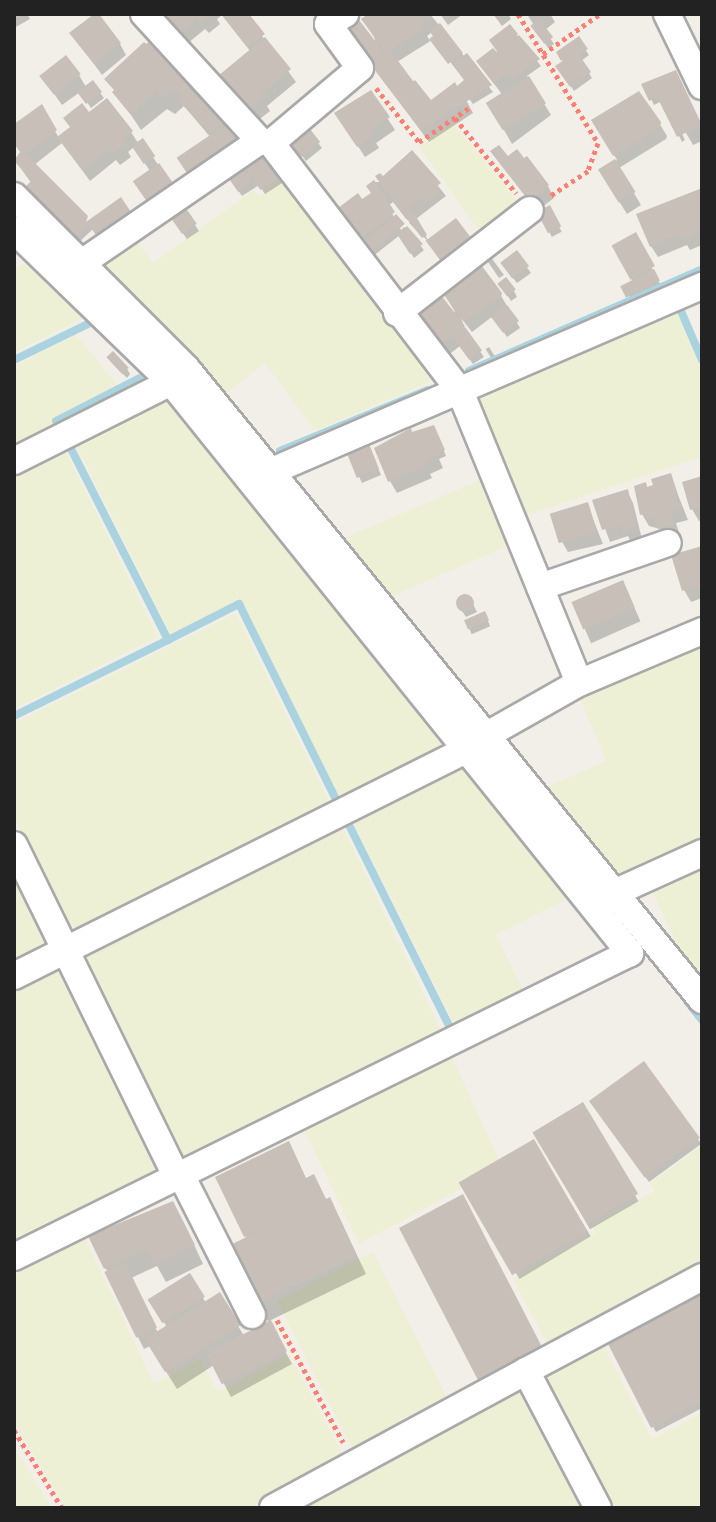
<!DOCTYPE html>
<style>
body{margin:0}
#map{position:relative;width:716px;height:1522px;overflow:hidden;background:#f2efe9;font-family:"Alegreya Sans",sans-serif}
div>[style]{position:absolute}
.farmland>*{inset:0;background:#eef0d5;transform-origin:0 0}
.shadow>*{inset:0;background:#0003;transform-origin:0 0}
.stream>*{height:8px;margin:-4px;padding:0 4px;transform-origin:4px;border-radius:4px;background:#aad3df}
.building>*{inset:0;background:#c7bfb8;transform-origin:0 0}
.round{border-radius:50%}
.path>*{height:5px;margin-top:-2.5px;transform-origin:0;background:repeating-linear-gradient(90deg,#fa8072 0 4px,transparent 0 8px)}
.roads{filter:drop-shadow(2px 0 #a9a9a9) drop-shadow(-2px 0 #a9a9a9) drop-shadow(0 2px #a9a9a9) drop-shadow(0 -2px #a9a9a9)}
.minor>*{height:26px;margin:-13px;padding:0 13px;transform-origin:13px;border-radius:13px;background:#fff}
span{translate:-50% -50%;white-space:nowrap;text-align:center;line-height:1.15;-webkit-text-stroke:8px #fff;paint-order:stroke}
.frame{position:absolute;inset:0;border:16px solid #222;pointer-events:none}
</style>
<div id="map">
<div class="farmland">
<div style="clip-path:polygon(450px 126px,456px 126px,520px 204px,484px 237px,419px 147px)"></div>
<div style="clip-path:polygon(286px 176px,432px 376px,428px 383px,315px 431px,265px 363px,220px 399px,100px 268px,102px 258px,133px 237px,153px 263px,253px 190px,259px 196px)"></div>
<div style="clip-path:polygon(24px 264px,41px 268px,89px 315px,14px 353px,14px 269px)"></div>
<div style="clip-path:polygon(677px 311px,702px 371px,702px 457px,522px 517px,475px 407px,479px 394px)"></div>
<div style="clip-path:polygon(76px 335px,119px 386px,53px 418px,56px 425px,14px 446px,14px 366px)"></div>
<div style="clip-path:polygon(158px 400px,173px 402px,447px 737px,443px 749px,340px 800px,240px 600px,170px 634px,75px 443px)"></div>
<div style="clip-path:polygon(63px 446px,158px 637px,14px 709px,14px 470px)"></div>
<div style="clip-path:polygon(480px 480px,508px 546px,385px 599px,335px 542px)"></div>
<div style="clip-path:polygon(236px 613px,331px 805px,80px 929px,69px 926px,14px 818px,14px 723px)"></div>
<div style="clip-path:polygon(702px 642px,702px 841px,620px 876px,605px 871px,540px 790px,606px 761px,578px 694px)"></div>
<div style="clip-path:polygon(461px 766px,472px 770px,575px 895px,496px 935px,524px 992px,455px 1026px,353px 822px)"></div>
<div style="clip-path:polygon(341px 824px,443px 1034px,191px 1160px,179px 1156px,83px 964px,91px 945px)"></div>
<div style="clip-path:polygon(702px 868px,702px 974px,693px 978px,651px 889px)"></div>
<div style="clip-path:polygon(14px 872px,46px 938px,45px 948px,14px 963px)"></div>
<div style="clip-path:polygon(53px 971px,65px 973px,159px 1163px,156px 1175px,14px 1245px,14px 990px)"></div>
<div style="clip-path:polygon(451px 1055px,500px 1162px,461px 1189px,359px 1244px,302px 1126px)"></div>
<div style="clip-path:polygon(702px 1145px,702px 1271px,551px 1351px,513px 1279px,595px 1233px,592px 1226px,654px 1191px,650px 1183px)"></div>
<div style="clip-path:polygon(84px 1236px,154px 1384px,200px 1359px,218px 1392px,289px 1354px,347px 1462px,263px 1508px,66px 1508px,14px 1422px,14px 1271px)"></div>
<div style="left:373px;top:1252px;width:174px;height:108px;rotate:63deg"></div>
<div style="clip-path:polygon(600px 1339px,652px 1439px,702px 1413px,702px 1508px,603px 1508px,540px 1371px)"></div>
<div style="clip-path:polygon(517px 1382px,591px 1508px,283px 1508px)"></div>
<div style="clip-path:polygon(14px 1447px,52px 1508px,14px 1508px)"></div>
</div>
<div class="shadow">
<div style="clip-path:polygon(14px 14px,27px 14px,30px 19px,14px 28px)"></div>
<div style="clip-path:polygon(152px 14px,246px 14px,296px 82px,267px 106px,270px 111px,256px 122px,228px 89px,251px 52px,222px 15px,217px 19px,220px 24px,209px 33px,205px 29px,181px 49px)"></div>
<div style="clip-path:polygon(evenodd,371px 14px,430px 14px,493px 92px,473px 104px,464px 92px,466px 81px,432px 40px,397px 62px,431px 103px,466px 100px,473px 113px,429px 142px,372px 64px,375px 39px,364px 20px,371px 14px,432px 32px,435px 37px,430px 41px,427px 36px,432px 32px)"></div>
<div style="clip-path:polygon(440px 14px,463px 14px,448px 25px)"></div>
<div style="clip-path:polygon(493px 14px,508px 14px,511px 19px,502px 26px)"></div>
<div style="clip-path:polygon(527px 14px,550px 14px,555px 22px,545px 30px,554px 44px,548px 48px)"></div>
<div style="clip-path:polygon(510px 27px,541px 66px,527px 76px,551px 115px,512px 144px,491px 107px,504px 97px,486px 73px)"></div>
<div style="clip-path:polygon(72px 34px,120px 44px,126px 55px,102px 75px)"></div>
<div style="clip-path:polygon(578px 39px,589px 55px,581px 61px,592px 78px,574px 91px,558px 67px,564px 63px,558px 52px)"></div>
<div style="clip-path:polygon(144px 45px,224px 116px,245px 154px,211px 138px,184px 106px,175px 114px,167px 109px,141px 130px,107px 79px)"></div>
<div style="clip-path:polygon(79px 75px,86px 87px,100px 93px,104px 98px,91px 108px,80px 92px,62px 105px,42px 77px)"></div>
<div style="clip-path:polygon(644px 85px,682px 85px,702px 127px,702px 141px,693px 145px,682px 126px,679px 128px,685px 140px,682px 142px,662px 101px,654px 105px)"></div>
<div style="clip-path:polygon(371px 93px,395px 130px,376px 143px,379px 148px,365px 157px,344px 125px)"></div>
<div style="clip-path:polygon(41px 107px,59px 138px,88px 115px,131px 132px,138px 143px,142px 140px,178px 196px,155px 212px,142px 193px,150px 171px,134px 147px,128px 152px,131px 157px,120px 165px,116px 160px,90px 181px,62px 143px,34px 165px,93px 229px,76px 245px,14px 159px,22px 153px,14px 144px,14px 126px)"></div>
<div style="clip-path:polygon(594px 121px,659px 123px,667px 136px,666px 139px,619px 168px,641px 205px,627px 214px,600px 171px,617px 160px)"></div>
<div style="clip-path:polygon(318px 143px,322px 148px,306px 161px,293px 144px)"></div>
<div style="clip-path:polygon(412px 153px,446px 196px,416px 219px,429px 242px,409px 223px,413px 220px,411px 217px,407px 220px,393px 202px,388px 206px,401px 230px,404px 227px,424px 250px,414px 258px,400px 235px,372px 257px,344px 223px,373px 194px,375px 182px,381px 182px)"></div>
<div style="clip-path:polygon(264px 156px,282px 183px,265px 194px,259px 185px,242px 196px,229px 177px)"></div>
<div style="clip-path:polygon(507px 160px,548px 186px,554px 198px,537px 211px,503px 166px)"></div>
<div style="clip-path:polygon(701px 191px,702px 245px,690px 250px,687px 245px,658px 257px,651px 246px)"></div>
<div style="clip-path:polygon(183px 207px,199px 231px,187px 239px,174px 221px)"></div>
<div style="left:549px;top:208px;width:27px;height:11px;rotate:62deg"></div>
<div style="clip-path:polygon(635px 234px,662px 288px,633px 303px,624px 288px,633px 282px,614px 246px)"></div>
<div style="clip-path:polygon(516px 252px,531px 273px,517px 283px,505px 268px)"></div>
<div style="clip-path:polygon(490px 256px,504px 275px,499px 278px,486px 259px)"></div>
<div style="clip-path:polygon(503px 289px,514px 291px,517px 297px,511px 301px)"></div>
<div style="clip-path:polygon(443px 291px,500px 294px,520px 328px,507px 337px,493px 316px,472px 332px,461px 318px,466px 332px,484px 357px,473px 364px,460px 346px,447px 356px,426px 336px,455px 312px)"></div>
<div style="left:489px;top:347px;width:13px;height:4px;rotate:58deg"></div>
<div style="clip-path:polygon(112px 363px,127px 369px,130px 374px,127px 378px)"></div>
<div style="clip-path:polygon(424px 429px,436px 433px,446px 456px,439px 459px,443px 468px,430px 474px,432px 478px,397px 493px,390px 481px,393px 438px)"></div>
<div style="clip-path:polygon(371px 451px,381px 475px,362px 483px,349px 454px)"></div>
<div style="clip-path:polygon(670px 475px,688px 520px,676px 523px,680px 536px,666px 540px,660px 529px,649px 526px,642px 514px,647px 489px)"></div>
<div style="clip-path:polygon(702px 478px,702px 520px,699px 521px,692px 509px)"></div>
<div style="clip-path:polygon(627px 491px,633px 503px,642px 539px,631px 542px,628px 536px,610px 542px,595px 501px)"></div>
<div style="clip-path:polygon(587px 504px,603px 544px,568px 552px,561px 540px)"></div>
<div style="clip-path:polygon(702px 548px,702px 598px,691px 602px,684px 590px)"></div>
<div style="left:623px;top:582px;width:43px;height:54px;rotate:66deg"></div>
<div style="clip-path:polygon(469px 596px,477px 612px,466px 617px,457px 603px)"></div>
<div style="left:487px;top:619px;width:8px;height:20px;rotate:67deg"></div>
<div style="left:583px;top:1105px;width:111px;height:56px;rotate:60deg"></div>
<div style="clip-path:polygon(595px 1107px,698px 1139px,701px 1144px,649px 1182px)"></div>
<div style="left:534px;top:1142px;width:110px;height:83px;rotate:59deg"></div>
<div style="clip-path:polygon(218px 1178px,307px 1180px,339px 1217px,366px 1274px,269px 1321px,292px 1364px,231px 1397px,214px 1365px,177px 1389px,150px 1346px,144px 1349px,138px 1337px,91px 1237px,183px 1221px,203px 1264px,166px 1282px,157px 1266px,131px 1278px,158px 1333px,167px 1327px,150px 1300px,189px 1276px,206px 1303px,219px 1294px,244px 1336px,269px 1323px,258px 1304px,247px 1239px)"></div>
<div style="clip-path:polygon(462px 1197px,543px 1351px,485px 1389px)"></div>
<div style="clip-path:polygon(702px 1292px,702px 1408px,656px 1432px,608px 1341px)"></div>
</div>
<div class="stream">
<div style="left:681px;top:311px;width:53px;rotate:66.8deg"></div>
<div style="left:14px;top:360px;width:87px;rotate:-26deg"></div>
<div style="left:92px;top:322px;width:8px;rotate:45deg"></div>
<div style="left:469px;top:371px;width:254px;rotate:-23.6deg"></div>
<div style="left:56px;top:421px;width:94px;rotate:-27.1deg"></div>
<div style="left:280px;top:451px;width:160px;rotate:-22.4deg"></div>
<div style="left:168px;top:640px;width:80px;rotate:-26.9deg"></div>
<div style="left:239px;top:604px;width:222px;rotate:63.6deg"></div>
<div style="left:14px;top:716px;width:172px;rotate:-26.3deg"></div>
<div style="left:168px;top:640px;width:219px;rotate:-116.9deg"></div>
<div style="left:348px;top:823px;width:229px;rotate:63.5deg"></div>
<div style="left:687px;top:1001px;width:24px;rotate:52deg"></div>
</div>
<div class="building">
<div style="clip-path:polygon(94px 14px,99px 14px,121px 43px,94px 64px,69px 33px)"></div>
<div style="clip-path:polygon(153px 14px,212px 14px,201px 23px,197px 18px,173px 39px)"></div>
<div style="clip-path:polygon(221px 14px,249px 14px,265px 34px,247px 47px)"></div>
<div style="clip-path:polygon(368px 14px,434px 14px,421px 24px,425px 28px,390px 50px,413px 81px,402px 90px,415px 80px,431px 100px,455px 82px,457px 86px,464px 80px,452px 64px,467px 53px,492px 85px,421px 131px,345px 31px,359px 20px,383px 51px,376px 58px,385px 51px,361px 19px)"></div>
<div style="left:539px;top:19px;width:23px;height:11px;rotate:52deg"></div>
<div style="clip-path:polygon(440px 23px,463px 53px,448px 64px,429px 39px,433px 36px,429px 31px)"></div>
<div style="clip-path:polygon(510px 24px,518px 34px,505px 45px,519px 35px,540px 59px,513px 79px,508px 73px,494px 84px,476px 61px,493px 48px,499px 54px,489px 40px)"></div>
<div style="clip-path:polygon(579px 36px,588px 49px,579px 55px,591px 72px,570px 87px,555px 66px,573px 54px,561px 61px,556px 52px)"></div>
<div style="clip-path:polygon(265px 37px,291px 69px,261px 94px,264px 98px,248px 112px,218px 76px)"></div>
<div style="clip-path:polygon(152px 39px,226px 120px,210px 134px,178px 100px,182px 97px,174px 88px,164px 97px,156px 92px,130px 114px,112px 92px,114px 90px,104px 79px,144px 42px,146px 44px)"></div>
<div style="left:66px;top:55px;width:24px;height:34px;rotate:52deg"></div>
<div style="clip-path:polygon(676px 70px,702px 125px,677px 137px,657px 97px,649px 101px,641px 84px)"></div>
<div style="left:529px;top:76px;width:32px;height:51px;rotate:58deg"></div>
<div style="left:93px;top:80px;width:15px;height:20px;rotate:53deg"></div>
<div style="clip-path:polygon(371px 90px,390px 117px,371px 130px,374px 135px,357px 147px,334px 113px)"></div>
<div style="clip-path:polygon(639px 91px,661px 122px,660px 127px,613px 156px,591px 120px)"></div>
<div style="clip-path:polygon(107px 98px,133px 131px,122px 139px,126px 144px,112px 154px,108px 150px,82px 170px,57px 137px,70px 127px,63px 118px,82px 103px,89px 112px)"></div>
<div style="clip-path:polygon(42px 104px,57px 130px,26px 154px,88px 216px,86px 222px,121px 197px,133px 215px,98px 238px,89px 225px,74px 240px,22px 190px,32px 180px,14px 161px,20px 152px,14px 143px,14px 124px)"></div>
<div style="left:228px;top:123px;width:22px;height:62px;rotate:56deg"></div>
<div style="left:306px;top:124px;width:23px;height:24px;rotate:52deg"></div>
<div style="left:143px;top:138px;width:22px;height:14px;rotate:56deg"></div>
<div style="clip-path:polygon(499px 145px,508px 156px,517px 149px,524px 158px,527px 156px,549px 185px,529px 201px,490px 151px)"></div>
<div style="clip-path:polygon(412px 150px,441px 183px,437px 186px,441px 192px,426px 203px,422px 198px,402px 213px,375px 176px,380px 173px,383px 176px)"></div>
<div style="left:264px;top:154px;width:27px;height:24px;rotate:54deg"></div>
<div style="left:615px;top:159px;width:39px;height:20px;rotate:58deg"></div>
<div style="left:159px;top:163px;width:24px;height:32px;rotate:55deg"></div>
<div style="left:242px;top:166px;width:19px;height:18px;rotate:55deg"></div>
<div style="clip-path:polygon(374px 180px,395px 212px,358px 241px,334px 211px,358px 193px,362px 199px,371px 193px,366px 186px)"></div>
<div style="clip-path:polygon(702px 188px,699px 232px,682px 239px,679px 234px,650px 247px,636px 214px)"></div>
<div style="left:183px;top:204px;width:24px;height:18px;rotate:55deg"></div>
<div style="left:550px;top:205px;width:24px;height:15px;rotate:62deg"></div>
<div style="clip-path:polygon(411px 208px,427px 235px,422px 238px,403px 214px)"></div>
<div style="left:396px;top:214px;width:13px;height:46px;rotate:48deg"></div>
<div style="left:456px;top:218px;width:26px;height:38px;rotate:53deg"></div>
<div style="clip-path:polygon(407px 226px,423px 244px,410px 254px,397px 234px)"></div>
<div style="left:636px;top:232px;width:39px;height:28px;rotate:61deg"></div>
<div style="left:517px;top:250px;width:20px;height:21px;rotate:53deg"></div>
<div style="clip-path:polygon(479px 262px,502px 293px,501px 297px,464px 322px,441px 291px)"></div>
<div style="left:654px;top:269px;width:13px;height:38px;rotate:63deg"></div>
<div style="left:506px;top:277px;width:16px;height:11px;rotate:52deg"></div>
<div style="clip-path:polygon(437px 290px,465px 326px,439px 345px,416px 315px,419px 313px,414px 307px)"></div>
<div style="left:507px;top:305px;width:20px;height:20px;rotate:53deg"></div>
<div style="left:465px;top:327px;width:29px;height:16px;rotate:54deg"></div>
<div style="left:113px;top:351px;width:23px;height:9px;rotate:47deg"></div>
<div style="clip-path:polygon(434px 425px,445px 450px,425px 462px,427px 466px,388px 482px,374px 448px,411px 428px,412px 432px)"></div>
<div style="left:369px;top:444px;width:27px;height:24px;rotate:68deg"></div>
<div style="clip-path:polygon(671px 473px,679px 498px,676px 499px,677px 504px,681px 503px,683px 508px,671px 511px,675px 524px,658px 529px,654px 517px,647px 519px,645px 514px,640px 515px,634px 486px,646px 482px,647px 487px,653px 485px,651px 479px)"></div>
<div style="clip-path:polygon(702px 476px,702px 506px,690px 510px,682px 482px)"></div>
<div style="clip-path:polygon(628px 489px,636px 527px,622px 531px,621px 525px,602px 530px,592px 500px)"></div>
<div style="left:588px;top:502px;width:31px;height:40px;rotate:73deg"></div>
<div style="clip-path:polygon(702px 546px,702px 592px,697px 586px,682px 591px,671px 555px)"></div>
<div style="left:623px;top:580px;width:30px;height:56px;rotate:67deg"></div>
<div class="round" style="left:456px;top:594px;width:18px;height:18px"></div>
<div style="left:485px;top:611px;width:10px;height:23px;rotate:66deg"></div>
<div style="left:644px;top:1061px;width:95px;height:68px;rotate:54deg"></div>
<div style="left:583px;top:1102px;width:107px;height:59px;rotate:59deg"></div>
<div style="left:534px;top:1139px;width:107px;height:87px;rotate:60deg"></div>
<div style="clip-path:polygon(289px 1141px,306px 1178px,314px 1174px,326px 1199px,330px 1197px,357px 1256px,256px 1304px,228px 1246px,265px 1228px,244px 1237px,215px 1177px)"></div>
<div style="clip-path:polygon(463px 1194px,541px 1345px,512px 1360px,515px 1366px,480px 1384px,399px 1228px)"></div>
<div style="clip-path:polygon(173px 1201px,195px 1245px,154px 1265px,146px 1249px,104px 1269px,88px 1236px)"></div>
<div style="left:125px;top:1262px;width:73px;height:23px;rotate:64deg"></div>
<div style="left:190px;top:1273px;width:28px;height:50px;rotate:58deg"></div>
<div style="clip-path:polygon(702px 1289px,702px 1401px,651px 1428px,606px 1340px)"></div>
<div style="left:220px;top:1292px;width:39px;height:89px;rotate:58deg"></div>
<div style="left:271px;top:1320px;width:35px;height:73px;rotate:63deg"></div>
</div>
<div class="path">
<div style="left:518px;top:14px;width:152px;rotate:58.2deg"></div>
<div style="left:598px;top:143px;width:30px;rotate:110deg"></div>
<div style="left:588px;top:171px;width:45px;rotate:146.7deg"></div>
<div style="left:543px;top:54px;width:70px;rotate:-35.1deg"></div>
<div style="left:376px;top:88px;width:69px;rotate:51.5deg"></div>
<div style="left:419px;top:142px;width:64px;rotate:-34.2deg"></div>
<div style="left:455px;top:118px;width:97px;rotate:50.9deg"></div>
<div style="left:277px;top:1320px;width:139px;rotate:61.6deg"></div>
<div style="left:14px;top:1430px;width:92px;rotate:58.4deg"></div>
</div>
<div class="roads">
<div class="minor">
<div style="left:144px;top:14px;width:172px;rotate:47.6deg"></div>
<div style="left:260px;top:141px;width:11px;rotate:10deg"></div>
<div style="left:271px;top:143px;width:312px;rotate:52.7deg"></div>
<div style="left:460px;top:391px;width:315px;rotate:67.8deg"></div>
<div style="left:667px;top:14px;width:80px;rotate:64.1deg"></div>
<div style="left:271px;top:143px;width:116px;rotate:-40.1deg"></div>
<div style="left:360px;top:68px;width:54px;rotate:-126deg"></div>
<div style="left:328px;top:24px;width:20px;rotate:-30deg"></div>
<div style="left:14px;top:196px;width:243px;rotate:45deg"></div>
<div style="left:186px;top:368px;width:816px;rotate:50.77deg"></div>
<div style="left:14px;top:230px;width:219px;rotate:44.1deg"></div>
<div style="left:171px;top:382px;width:733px;rotate:51.21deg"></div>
<div style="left:630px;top:953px;width:687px;rotate:153.73deg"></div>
<div style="left:83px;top:262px;width:214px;rotate:-34.4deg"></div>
<div style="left:397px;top:313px;width:168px;rotate:-37.8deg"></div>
<div style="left:14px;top:461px;width:176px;rotate:-26.7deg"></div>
<div style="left:259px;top:481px;width:16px;rotate:-38deg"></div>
<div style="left:272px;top:471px;width:468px;rotate:-23.3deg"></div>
<div style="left:540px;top:587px;width:135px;rotate:-19deg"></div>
<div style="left:14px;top:845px;width:370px;rotate:63.9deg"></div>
<div style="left:603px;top:898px;width:109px;rotate:-24.4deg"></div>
<div style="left:14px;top:976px;width:505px;rotate:-26.57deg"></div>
<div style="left:466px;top:750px;width:26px;rotate:-36deg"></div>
<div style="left:487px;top:735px;width:106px;rotate:-29.5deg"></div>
<div style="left:579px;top:683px;width:134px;rotate:-22.9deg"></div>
<div style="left:181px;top:1175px;width:157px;rotate:63.1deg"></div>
<div style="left:273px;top:1508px;width:288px;rotate:-28.4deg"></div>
<div style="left:598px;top:1508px;width:155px;rotate:-117.7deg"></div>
<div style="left:526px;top:1371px;width:200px;rotate:-28.1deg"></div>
</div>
</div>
<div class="frame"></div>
</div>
